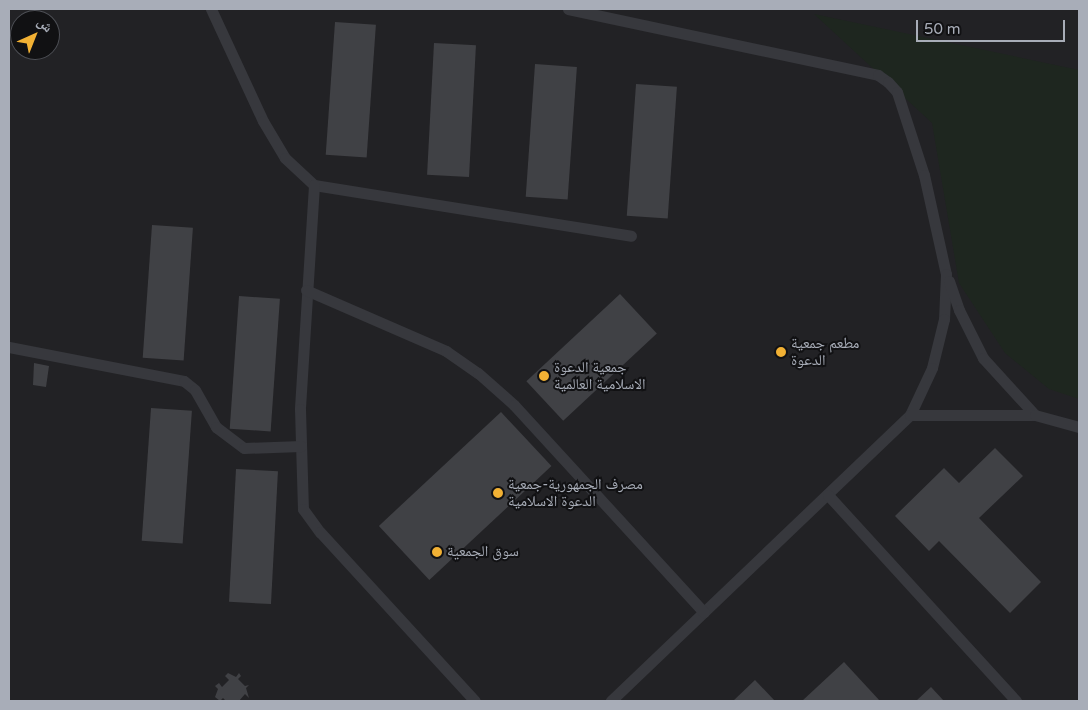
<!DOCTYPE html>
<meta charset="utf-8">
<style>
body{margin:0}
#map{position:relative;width:1088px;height:710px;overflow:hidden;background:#161618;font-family:"Varela Round","Noto Naskh Arabic",sans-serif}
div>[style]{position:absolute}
.built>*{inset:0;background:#222225}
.green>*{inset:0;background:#1e261f}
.building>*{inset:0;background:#404145;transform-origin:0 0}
.service>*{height:11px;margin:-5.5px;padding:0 5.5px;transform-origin:5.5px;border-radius:5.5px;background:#37383d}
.dots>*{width:14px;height:14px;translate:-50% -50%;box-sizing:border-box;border:2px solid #111113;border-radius:50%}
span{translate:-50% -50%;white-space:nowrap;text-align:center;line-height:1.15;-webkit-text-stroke:4px #111113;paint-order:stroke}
.poi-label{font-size:15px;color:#a8adb8}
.left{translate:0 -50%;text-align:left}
.frame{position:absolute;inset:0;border:10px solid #a8adb8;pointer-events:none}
.north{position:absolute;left:10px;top:10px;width:50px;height:50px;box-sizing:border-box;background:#111113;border:1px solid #4d4f55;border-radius:50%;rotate:44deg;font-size:14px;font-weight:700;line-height:20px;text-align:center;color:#a8adb8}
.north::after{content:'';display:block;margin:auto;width:18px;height:22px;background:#f2b134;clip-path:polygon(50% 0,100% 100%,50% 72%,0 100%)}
.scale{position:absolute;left:916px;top:20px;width:149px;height:22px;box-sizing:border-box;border:2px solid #a8adb8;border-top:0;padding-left:6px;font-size:15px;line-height:18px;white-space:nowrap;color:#a8adb8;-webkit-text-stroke:4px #111113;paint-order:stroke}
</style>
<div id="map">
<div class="built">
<div style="clip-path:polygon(evenodd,9px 9px,1079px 9px,1079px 701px,9px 701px,9px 9px,20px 20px,50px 20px,50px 50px,20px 50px,20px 20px)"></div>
</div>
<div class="green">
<div style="clip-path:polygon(814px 14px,1079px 70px,1079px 399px,1049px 389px,1005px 353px,959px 283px,932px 123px)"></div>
</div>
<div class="building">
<div style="left:335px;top:22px;width:41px;height:133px;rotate:4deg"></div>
<div style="left:434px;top:43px;width:42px;height:132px;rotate:3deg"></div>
<div style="left:535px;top:64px;width:42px;height:133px;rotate:4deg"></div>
<div style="left:636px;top:84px;width:41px;height:132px;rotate:4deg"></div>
<div style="left:152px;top:225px;width:41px;height:133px;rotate:4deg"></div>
<div style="left:620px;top:294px;width:54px;height:128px;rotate:47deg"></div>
<div style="left:239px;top:296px;width:41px;height:133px;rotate:4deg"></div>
<div style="clip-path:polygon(34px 363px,49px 366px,46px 387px,33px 385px)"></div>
<div style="left:151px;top:408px;width:41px;height:133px;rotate:4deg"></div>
<div style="left:501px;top:412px;width:74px;height:167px;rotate:47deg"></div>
<div style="clip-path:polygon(995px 448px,1023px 476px,979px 518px,1041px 582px,1010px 613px,939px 541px,929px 551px,895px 516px,944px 468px,959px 483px)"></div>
<div style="left:236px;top:469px;width:42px;height:133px;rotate:3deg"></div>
<div style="clip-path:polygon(844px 662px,880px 701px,802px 701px)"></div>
<div style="clip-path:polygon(228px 673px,236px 677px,239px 673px,241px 676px,238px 679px,245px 686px,249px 685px,246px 688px,249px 698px,245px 694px,239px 701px,226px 701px,223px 698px,220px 701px,215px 697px,218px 689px,215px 686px,219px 683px,222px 687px,229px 680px,225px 676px)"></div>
<div style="clip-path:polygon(755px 680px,775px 701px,733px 701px)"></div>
<div style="clip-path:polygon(931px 687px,944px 701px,916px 701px)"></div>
</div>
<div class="service">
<div style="left:211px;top:9px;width:123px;rotate:65.1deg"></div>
<div style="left:263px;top:121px;width:43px;rotate:59.3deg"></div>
<div style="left:285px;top:158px;width:40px;rotate:43deg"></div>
<div style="left:314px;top:185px;width:321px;rotate:9.1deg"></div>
<div style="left:568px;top:9px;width:317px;rotate:12deg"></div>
<div style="left:878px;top:75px;width:12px;rotate:35deg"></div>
<div style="left:888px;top:82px;width:13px;rotate:48deg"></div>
<div style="left:897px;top:92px;width:87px;rotate:72deg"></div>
<div style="left:924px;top:175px;width:101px;rotate:77.5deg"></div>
<div style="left:946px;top:274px;width:45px;rotate:92.5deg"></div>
<div style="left:944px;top:319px;width:50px;rotate:103.8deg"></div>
<div style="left:932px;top:368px;width:52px;rotate:115.1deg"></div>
<div style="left:910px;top:415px;width:414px;rotate:136.3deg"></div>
<div style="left:314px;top:185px;width:224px;rotate:93.6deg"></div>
<div style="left:300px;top:409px;width:100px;rotate:88.3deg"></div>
<div style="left:303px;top:509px;width:29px;rotate:54deg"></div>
<div style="left:320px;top:532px;width:229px;rotate:47.5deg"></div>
<div style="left:949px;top:281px;width:31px;rotate:71deg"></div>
<div style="left:959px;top:310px;width:54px;rotate:63.4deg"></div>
<div style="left:983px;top:358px;width:77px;rotate:47.6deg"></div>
<div style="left:306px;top:290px;width:153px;rotate:23.5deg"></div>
<div style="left:446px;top:351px;width:39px;rotate:35deg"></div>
<div style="left:478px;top:373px;width:48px;rotate:41.6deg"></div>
<div style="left:514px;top:405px;width:281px;rotate:47.5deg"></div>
<div style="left:9px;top:347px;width:178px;rotate:11deg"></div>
<div style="left:184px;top:381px;width:14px;rotate:39deg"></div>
<div style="left:195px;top:390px;width:43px;rotate:60.4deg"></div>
<div style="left:216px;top:427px;width:35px;rotate:37deg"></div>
<div style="left:244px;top:448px;width:57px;rotate:-2deg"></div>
<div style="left:910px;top:415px;width:125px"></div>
<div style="left:1035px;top:415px;width:46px;rotate:15.3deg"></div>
<div style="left:828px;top:495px;width:279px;rotate:47.6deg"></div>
</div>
<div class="dots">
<div style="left:781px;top:352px;background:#f2b134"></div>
<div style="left:544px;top:376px;background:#f2b134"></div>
<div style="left:498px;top:493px;background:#f2b134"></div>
<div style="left:437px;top:552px;background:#f2b134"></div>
</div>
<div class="poi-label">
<span class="left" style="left:791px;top:352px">مطعم جمعية<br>الدعوة</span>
<span class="left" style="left:554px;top:376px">جمعية الدعوة<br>الاسلامية العالمية</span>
<span class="left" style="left:508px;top:493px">مصرف الجمهورية-جمعية<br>الدعوة الاسلامية</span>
<span class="left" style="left:447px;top:552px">سوق الجمعية</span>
</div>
<div class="frame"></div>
<div class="north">ش</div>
<div class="scale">50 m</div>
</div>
